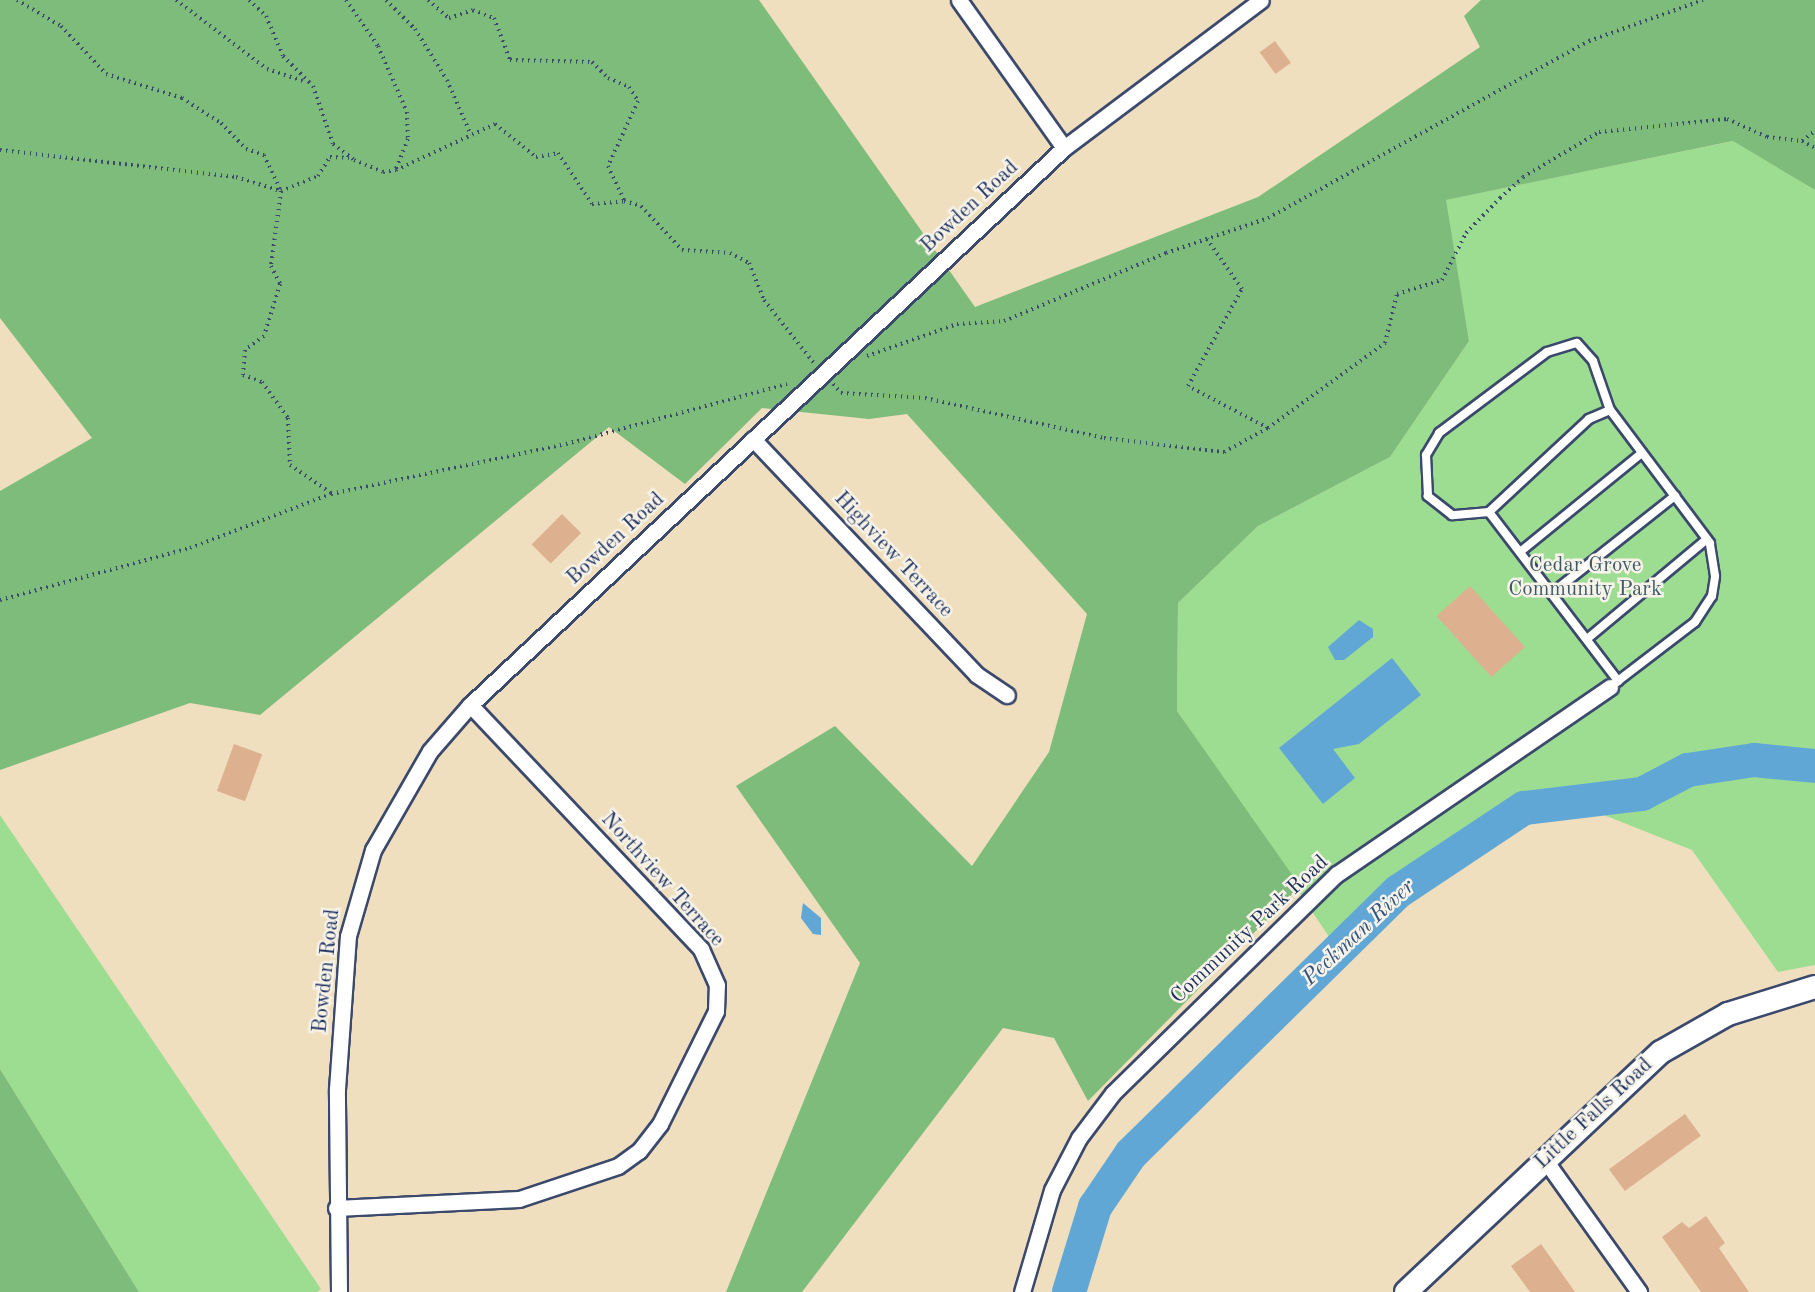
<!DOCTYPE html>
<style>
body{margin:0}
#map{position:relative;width:1815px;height:1292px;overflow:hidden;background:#efdfbe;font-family:"Old Standard TT",serif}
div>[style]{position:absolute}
.green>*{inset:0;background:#9ddd92}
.forest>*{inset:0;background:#7ebc7c}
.water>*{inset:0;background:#60a7d6}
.river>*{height:34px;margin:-17px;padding:0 17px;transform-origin:17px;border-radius:17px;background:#60a7d6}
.building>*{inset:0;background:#ddb190;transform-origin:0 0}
.path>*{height:4px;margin-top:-2px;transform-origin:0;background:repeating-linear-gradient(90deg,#3b496c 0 1.5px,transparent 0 6px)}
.roads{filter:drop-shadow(2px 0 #3b496c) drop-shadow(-2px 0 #3b496c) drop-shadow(0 2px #3b496c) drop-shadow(0 -2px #3b496c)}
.lane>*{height:8px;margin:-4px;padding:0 4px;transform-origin:4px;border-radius:4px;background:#fff}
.street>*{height:15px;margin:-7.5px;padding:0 7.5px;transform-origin:7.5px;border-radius:7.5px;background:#fff}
.secondary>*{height:22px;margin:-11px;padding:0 11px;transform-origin:11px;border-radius:11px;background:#fff}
span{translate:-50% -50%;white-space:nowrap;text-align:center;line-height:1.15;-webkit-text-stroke:5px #f7f3e8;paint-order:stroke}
.street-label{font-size:21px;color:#1b2f5e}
.park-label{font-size:21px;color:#3c5a6b}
.water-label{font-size:22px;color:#305382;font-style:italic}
</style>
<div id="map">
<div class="green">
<div style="clip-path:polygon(1734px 141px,1815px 190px,1815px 965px,1778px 972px,1692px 850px,1586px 808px,1523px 824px,1390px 913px,1342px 956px,1177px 711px,1178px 603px,1258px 526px,1390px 457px,1469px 341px,1445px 200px)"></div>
<div style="clip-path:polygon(0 815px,321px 1289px,317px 1292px,139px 1292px,0 1069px)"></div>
</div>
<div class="forest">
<div style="clip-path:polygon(0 0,759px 0,975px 307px,1258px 197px,1480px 47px,1464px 16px,1481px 0,1815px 0,1815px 190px,1733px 141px,1446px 200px,1469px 341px,1390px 457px,1258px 526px,1178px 603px,1177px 711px,1300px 886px,1088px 1101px,1054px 1038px,1003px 1028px,802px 1292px,726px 1292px,860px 963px,736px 786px,835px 726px,972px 866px,1049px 752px,1087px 614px,907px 414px,869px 419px,762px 408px,685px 484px,609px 427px,260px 715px,190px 703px,0 770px,0 491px,92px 438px,0 318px)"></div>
<div style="clip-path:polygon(0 1069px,139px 1292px,0 1292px)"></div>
</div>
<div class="water">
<div style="clip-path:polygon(1359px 620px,1373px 629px,1373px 637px,1344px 660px,1335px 660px,1328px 647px)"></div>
<div style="clip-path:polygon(1392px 658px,1421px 695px,1359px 744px,1333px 749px,1355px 778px,1323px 804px,1279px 748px)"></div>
<div style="clip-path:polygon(803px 903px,821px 918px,821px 935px,813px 934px,801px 918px)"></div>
</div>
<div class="river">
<div style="left:1069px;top:1292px;width:89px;rotate:-73deg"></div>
<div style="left:1095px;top:1207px;width:64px;rotate:-55.8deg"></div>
<div style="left:1131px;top:1154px;width:375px;rotate:-44.5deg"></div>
<div style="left:1399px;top:891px;width:150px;rotate:-33.6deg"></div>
<div style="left:1524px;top:808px;width:119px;rotate:-6.8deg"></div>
<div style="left:1642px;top:794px;width:52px;rotate:-27.6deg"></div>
<div style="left:1688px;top:770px;width:67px;rotate:-8.6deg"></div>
<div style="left:1754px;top:760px;width:61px;rotate:5.6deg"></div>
</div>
<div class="building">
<div style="left:1275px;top:41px;width:27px;height:19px;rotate:54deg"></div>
<div style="left:562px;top:514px;width:27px;height:43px;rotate:45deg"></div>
<div style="left:1470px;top:586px;width:82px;height:45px;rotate:48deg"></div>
<div style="left:234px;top:744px;width:30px;height:50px;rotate:20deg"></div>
<div style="left:1685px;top:1114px;width:27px;height:94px;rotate:54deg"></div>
<div style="clip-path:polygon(1706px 1216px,1725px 1243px,1719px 1248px,1749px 1292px,1701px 1292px,1662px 1237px,1682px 1222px,1689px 1228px)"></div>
<div style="clip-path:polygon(1541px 1244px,1575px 1292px,1530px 1292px,1511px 1266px)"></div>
</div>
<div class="path">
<div style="left:17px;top:0;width:51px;rotate:30.6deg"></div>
<div style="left:61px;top:26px;width:66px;rotate:46.8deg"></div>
<div style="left:106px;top:74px;width:80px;rotate:17.5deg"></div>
<div style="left:182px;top:98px;width:46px;rotate:32.7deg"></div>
<div style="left:221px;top:123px;width:36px;rotate:46deg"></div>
<div style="left:246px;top:149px;width:19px;rotate:18deg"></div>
<div style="left:264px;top:155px;width:40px;rotate:65deg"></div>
<div style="left:281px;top:191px;width:76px;rotate:97.6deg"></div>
<div style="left:271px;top:266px;width:20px;rotate:63deg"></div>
<div style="left:280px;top:284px;width:54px;rotate:107.1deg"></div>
<div style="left:264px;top:336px;width:24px;rotate:144deg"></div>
<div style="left:245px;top:350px;width:25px;rotate:95deg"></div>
<div style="left:243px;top:375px;width:20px;rotate:20deg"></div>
<div style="left:262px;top:382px;width:44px;rotate:54.2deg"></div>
<div style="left:288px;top:418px;width:47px;rotate:87.6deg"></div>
<div style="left:290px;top:465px;width:50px;rotate:34.3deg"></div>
<div style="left:176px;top:0;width:114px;rotate:37.2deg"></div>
<div style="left:267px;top:69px;width:41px;rotate:18.4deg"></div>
<div style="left:249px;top:0;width:23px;rotate:43deg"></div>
<div style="left:266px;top:16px;width:43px;rotate:67deg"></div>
<div style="left:283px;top:56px;width:42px;rotate:45deg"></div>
<div style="left:313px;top:86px;width:61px;rotate:71deg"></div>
<div style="left:333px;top:144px;width:26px;rotate:37deg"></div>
<div style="left:354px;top:160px;width:31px;rotate:22deg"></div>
<div style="left:383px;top:172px;width:13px;rotate:-9deg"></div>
<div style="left:396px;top:170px;width:109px;rotate:-24.9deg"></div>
<div style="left:495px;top:124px;width:53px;rotate:38.8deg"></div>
<div style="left:536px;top:157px;width:22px;rotate:-10deg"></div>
<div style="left:558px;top:153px;width:61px;rotate:56.3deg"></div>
<div style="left:592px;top:204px;width:32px;rotate:-5deg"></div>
<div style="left:346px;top:0;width:56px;rotate:55.2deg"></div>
<div style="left:378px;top:46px;width:72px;rotate:66.3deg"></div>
<div style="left:407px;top:112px;width:27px;rotate:88deg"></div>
<div style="left:408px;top:139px;width:32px;rotate:112deg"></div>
<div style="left:386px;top:0;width:41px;rotate:45deg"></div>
<div style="left:415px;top:29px;width:60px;rotate:57.9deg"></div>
<div style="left:447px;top:80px;width:60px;rotate:66.4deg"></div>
<div style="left:428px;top:0;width:28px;rotate:41deg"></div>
<div style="left:449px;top:18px;width:25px;rotate:-18deg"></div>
<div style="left:473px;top:10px;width:22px;rotate:21deg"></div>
<div style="left:494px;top:18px;width:45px;rotate:69.1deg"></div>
<div style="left:510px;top:60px;width:82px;rotate:1.4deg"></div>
<div style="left:592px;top:62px;width:23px;rotate:45deg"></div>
<div style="left:608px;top:78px;width:23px;rotate:23deg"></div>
<div style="left:629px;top:87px;width:17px;rotate:57deg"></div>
<div style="left:638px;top:101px;width:72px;rotate:114.8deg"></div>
<div style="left:608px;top:166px;width:38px;rotate:65deg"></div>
<div style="left:624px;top:201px;width:18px;rotate:16deg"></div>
<div style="left:641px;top:206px;width:60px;rotate:47deg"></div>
<div style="left:682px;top:250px;width:48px;rotate:3.6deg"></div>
<div style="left:730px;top:253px;width:21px;rotate:28deg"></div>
<div style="left:749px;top:263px;width:40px;rotate:68deg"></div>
<div style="left:764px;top:300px;width:80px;rotate:51.6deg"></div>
<div style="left:1802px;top:141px;width:15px;rotate:28deg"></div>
<div style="left:0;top:150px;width:238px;rotate:6.5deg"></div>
<div style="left:236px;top:177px;width:47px;rotate:17.3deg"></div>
<div style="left:281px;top:191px;width:40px;rotate:-22deg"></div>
<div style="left:318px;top:176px;width:22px;rotate:-58deg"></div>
<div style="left:330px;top:157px;width:19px;rotate:3deg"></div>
<div style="left:867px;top:356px;width:96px;rotate:-19.6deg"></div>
<div style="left:957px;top:324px;width:47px;rotate:-3.7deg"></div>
<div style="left:1004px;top:321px;width:176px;rotate:-22.8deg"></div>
<div style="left:1166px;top:253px;width:108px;rotate:-18.9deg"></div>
<div style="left:1268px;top:218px;width:367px;rotate:-28.9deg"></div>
<div style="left:1589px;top:41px;width:121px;rotate:-19.8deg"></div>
<div style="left:833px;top:384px;width:12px;rotate:48deg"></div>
<div style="left:841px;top:393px;width:84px;rotate:3.4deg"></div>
<div style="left:925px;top:398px;width:183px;rotate:12.6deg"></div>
<div style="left:1104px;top:438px;width:121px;rotate:6.7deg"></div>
<div style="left:1224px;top:452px;width:50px;rotate:-28.6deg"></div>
<div style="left:1268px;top:428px;width:90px;rotate:-152.3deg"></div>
<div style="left:1188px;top:386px;width:111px;rotate:-60.9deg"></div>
<div style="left:1242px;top:289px;width:61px;rotate:-125deg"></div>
<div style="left:1268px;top:428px;width:145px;rotate:-36deg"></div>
<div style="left:1385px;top:343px;width:50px;rotate:-76.2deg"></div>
<div style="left:1397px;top:294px;width:47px;rotate:-17.3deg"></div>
<div style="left:1442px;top:280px;width:53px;rotate:-62.9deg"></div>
<div style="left:1466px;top:233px;width:49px;rotate:-45.8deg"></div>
<div style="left:1500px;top:198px;width:31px;rotate:-42deg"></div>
<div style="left:1523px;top:177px;width:88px;rotate:-30.6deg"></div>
<div style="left:1599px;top:132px;width:129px;rotate:-5.8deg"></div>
<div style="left:1727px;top:119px;width:44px;rotate:24.2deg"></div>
<div style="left:1767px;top:137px;width:35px;rotate:7deg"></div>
<div style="left:1802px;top:141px;width:16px;rotate:-38deg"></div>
<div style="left:0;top:600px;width:197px;rotate:-15.3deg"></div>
<div style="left:190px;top:548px;width:151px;rotate:-21deg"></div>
<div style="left:331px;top:494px;width:240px;rotate:-12deg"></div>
<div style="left:566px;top:444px;width:229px;rotate:-15.2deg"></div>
</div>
<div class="roads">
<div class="lane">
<div style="left:1489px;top:512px;width:37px;rotate:175deg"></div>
<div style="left:1452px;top:515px;width:31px;rotate:-142deg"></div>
<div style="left:1428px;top:496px;width:41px;rotate:-92.8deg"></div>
<div style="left:1426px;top:455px;width:26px;rotate:-59deg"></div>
<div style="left:1439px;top:433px;width:135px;rotate:-36.9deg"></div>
<div style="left:1547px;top:352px;width:31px;rotate:-17deg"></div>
<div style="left:1577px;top:343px;width:24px;rotate:48deg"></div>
<div style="left:1593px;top:361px;width:52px;rotate:70.9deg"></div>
<div style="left:1520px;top:552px;width:157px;rotate:-39.1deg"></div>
<div style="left:1552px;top:593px;width:157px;rotate:-38.3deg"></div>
<div style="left:1587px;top:639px;width:156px;rotate:-39.8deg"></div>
<div style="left:1610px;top:687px;width:107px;rotate:-37.4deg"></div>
<div style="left:1695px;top:622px;width:31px;rotate:-57deg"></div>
<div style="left:1712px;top:596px;width:20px;rotate:-81deg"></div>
<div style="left:1715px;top:576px;width:33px;rotate:-99deg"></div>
<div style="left:1710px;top:543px;width:166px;rotate:-126.9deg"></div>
<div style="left:1610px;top:410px;width:23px;rotate:157deg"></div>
<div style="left:1589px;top:419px;width:137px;rotate:137.1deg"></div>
<div style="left:1489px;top:512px;width:213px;rotate:52.6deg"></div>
</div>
<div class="street">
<div style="left:959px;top:0;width:181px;rotate:54.6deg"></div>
<div style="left:753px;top:439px;width:325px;rotate:46.5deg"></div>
<div style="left:977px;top:675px;width:36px;rotate:34deg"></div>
<div style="left:1545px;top:1160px;width:162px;rotate:54.5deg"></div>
<div style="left:336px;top:1208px;width:183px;rotate:-2.8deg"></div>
<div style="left:519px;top:1199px;width:104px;rotate:-18.4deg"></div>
<div style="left:618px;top:1166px;width:26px;rotate:-36deg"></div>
<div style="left:639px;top:1151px;width:34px;rotate:-52deg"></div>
<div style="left:660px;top:1124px;width:126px;rotate:-63.6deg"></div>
<div style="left:716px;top:1011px;width:26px;rotate:-88deg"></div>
<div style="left:717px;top:985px;width:39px;rotate:-114deg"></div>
<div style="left:701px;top:949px;width:336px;rotate:-133.4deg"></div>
<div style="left:339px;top:1292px;width:203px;rotate:-90.6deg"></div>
<div style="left:337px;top:1089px;width:153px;rotate:-85.9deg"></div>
<div style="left:348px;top:936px;width:90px;rotate:-73.8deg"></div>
<div style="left:373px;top:850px;width:114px;rotate:-60.1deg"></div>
<div style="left:430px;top:751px;width:61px;rotate:-49deg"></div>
<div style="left:470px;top:705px;width:814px;rotate:-43.16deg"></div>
<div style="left:1064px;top:148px;width:246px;rotate:-36.9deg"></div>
<div style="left:1022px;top:1292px;width:106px;rotate:-73.6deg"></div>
<div style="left:1052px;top:1190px;width:59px;rotate:-62.6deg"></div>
<div style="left:1079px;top:1138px;width:56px;rotate:-52.9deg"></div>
<div style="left:1113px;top:1093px;width:313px;rotate:-44.4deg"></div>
<div style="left:1337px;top:874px;width:331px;rotate:-34.4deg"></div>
</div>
<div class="secondary">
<div style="left:1406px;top:1292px;width:350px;rotate:-43.3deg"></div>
<div style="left:1661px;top:1052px;width:77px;rotate:-29.6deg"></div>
<div style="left:1728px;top:1014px;width:91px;rotate:-17.2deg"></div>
</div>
</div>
<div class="street-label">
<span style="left:970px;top:207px;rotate:-43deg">Bowden Road</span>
<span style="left:616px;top:539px;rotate:-43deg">Bowden Road</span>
<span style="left:893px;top:555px;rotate:47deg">Highview Terrace</span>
<span style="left:662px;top:880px;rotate:48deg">Northview Terrace</span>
<span style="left:1250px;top:930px;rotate:-43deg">Community Park Road</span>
<span style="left:327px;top:971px;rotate:-84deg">Bowden Road</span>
<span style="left:1594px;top:1114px;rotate:-43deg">Little Falls Road</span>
</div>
<div class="park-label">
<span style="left:1585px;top:578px">Cedar Grove<br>Community Park</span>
</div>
<div class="water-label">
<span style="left:1359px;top:933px;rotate:-43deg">Peckman River</span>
</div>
</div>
